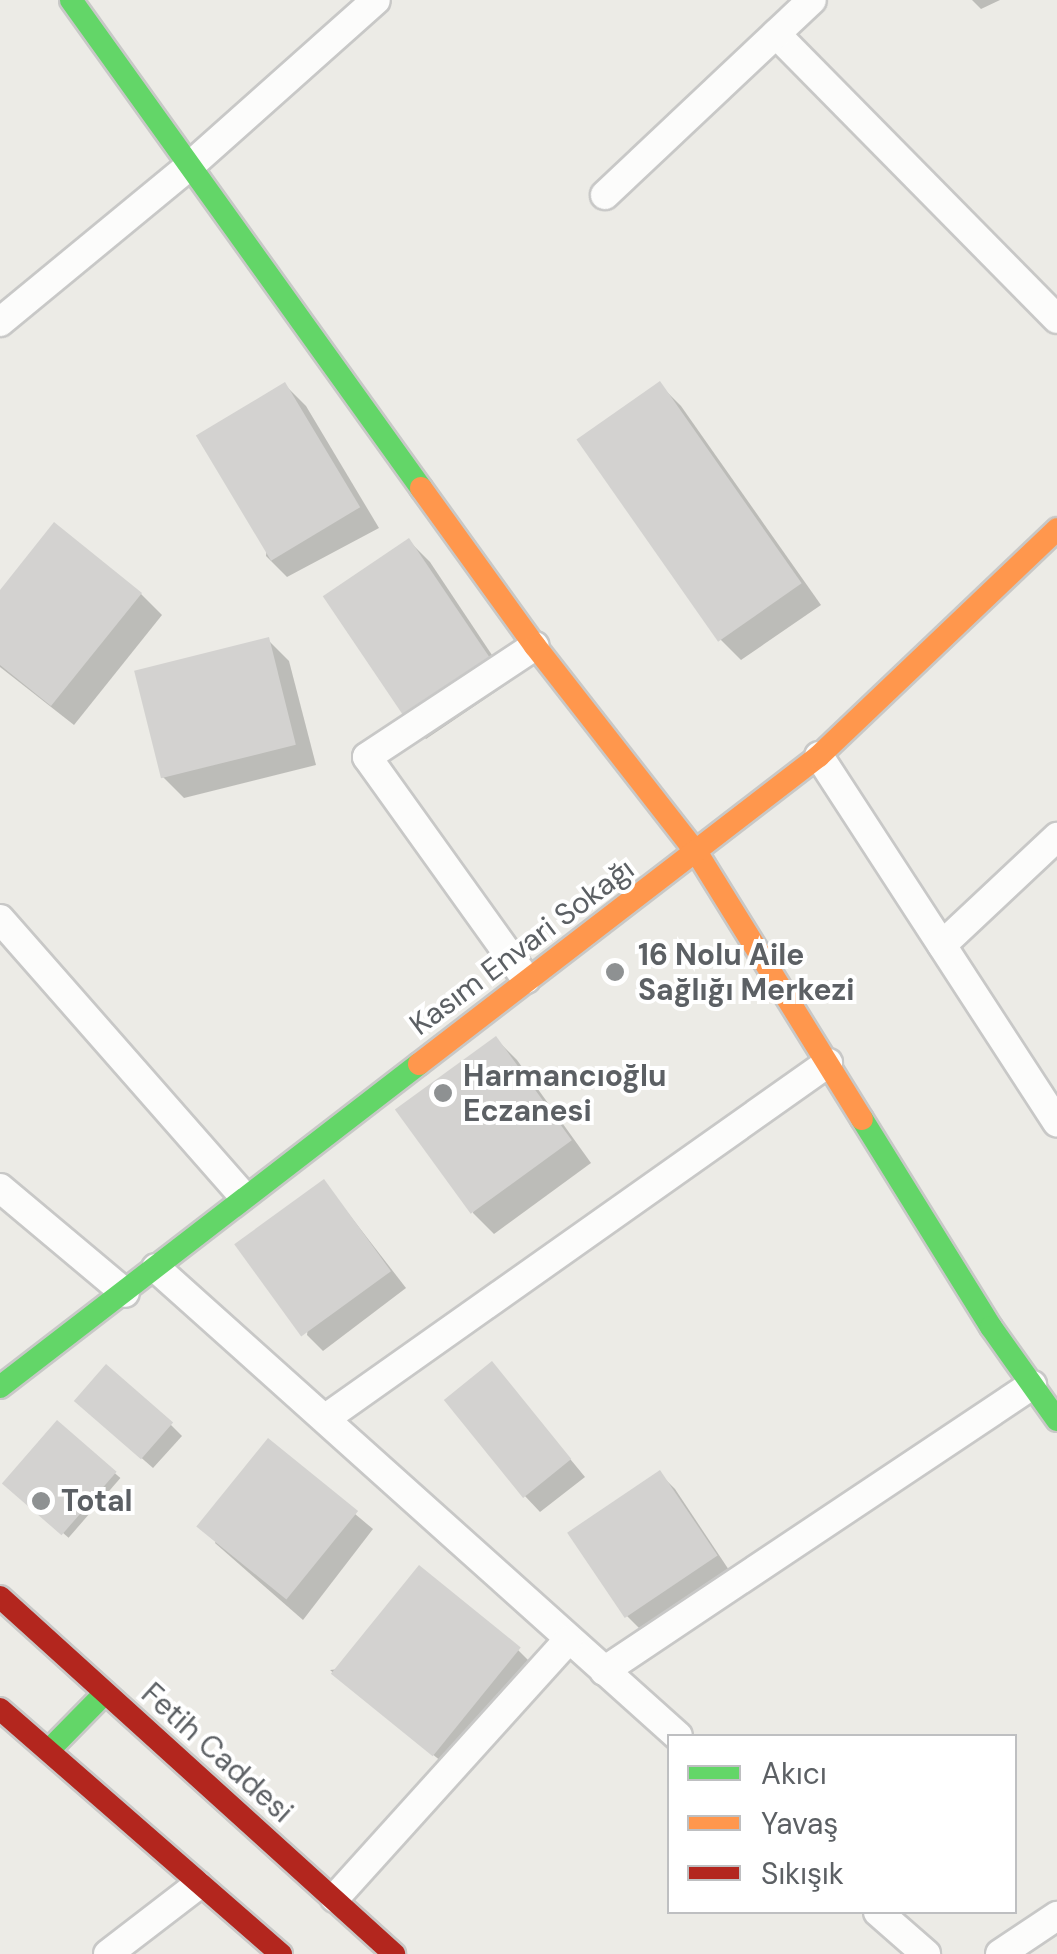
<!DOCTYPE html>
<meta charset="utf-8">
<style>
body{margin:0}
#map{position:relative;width:1057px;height:1954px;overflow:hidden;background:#ecebe6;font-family:"DM Sans",sans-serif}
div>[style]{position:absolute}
.shadow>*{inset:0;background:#0003;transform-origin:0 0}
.building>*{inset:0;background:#d3d2d0;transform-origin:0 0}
.roads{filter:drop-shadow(2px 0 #c8c8c7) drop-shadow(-2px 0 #c8c8c7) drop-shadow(0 2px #c8c8c7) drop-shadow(0 -2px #c8c8c7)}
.street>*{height:28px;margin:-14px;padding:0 14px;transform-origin:14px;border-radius:14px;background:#fcfcfb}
.fast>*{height:22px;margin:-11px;padding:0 11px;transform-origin:11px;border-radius:11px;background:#63d668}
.slow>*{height:22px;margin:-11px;padding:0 11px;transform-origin:11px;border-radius:11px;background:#ff974d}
.jam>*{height:22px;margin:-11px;padding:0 11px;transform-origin:11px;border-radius:11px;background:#b3261e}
.dots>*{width:28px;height:28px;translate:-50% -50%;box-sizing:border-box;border:5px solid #fff;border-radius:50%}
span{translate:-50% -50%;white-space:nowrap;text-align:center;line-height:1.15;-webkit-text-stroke:8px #fff;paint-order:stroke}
.street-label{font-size:30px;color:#5c6064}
.poi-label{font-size:30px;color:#5c6064;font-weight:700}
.left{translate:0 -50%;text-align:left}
.legend{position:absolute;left:667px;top:1734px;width:350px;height:180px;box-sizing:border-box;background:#fff;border:2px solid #bebfc1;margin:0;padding:12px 18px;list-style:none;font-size:30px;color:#5c6064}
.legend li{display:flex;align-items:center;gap:20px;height:50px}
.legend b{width:50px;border:2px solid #bebfc1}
</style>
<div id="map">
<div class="shadow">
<div style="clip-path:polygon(972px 0,1000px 0,981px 9px)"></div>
<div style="clip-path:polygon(285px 385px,306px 406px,379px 528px,287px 577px,266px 556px)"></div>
<div style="clip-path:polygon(660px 385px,681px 406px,821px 605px,741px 660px,720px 639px)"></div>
<div style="clip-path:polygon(409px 541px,430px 562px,510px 682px,426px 739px,405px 718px)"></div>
<div style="clip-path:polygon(0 594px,141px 594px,162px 615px,74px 725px,0 667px)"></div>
<div style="clip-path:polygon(268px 640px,289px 661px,316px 765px,184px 798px,163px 777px)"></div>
<div style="clip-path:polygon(496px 1039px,517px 1060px,591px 1163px,494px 1234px,473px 1213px)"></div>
<div style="clip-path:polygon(324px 1182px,406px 1288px,323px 1351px,307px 1335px)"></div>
<div style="clip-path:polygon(492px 1364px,585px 1477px,540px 1512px,524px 1495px)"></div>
<div style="clip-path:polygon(88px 1411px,171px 1425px,182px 1436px,153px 1468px)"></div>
<div style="left:57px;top:1423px;width:84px;height:79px;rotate:41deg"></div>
<div style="clip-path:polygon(269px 1442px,373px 1529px,303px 1620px,215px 1543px)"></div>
<div style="clip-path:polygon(659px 1473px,675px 1489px,731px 1573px,639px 1628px,622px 1611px)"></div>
<div style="clip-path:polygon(518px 1650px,539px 1671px,459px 1776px,330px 1670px)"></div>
</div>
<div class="building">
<div style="left:660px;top:381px;width:247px;height:102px;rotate:55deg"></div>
<div style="left:285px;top:382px;width:146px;height:104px;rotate:59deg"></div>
<div style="clip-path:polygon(54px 522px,142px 593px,51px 706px,0 665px,0 590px)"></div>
<div style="left:409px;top:538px;width:147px;height:104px;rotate:56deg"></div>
<div style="left:269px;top:637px;width:111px;height:139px;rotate:76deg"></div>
<div style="left:496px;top:1036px;width:129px;height:125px;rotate:54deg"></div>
<div style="left:324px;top:1179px;width:114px;height:111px;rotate:54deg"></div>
<div style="left:492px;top:1361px;width:126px;height:62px;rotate:51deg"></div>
<div style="left:106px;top:1364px;width:89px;height:49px;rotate:41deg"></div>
<div style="left:57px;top:1420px;width:79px;height:84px;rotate:41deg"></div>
<div style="left:268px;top:1438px;width:116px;height:114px;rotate:39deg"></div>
<div style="left:660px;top:1470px;width:103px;height:112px;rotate:56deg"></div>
<div style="left:419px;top:1565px;width:131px;height:140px;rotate:39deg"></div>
</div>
<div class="roads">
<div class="street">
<div style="left:776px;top:34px;width:400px;rotate:45.4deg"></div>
<div style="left:605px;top:195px;width:284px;rotate:-43.3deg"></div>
<div style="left:0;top:322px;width:249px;rotate:-39.5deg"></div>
<div style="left:192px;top:164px;width:246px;rotate:-41.7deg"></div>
<div style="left:819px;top:756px;width:437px;rotate:57deg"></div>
<div style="left:0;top:919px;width:368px;rotate:48.7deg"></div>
<div style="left:942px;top:945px;width:158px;rotate:-43.2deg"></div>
<div style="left:526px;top:979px;width:273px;rotate:-125.6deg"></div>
<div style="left:367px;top:757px;width:201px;rotate:-33.5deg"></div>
<div style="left:0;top:1188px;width:163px;rotate:40deg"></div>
<div style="left:156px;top:1268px;width:701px;rotate:41.88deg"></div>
<div style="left:326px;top:1418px;width:615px;rotate:-35.27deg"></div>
<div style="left:604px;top:1671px;width:515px;rotate:-33.75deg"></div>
<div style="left:335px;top:1898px;width:348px;rotate:-47.9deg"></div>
<div style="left:878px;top:1912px;width:64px;rotate:41.2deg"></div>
<div style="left:108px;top:1954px;width:113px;rotate:-37.5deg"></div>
<div style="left:1000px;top:1954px;width:69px;rotate:-33.7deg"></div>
</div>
<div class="fast">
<div style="left:71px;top:0;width:601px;rotate:54.35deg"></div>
<div style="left:862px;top:1119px;width:245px;rotate:58.2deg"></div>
<div style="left:991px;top:1327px;width:114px;rotate:54.6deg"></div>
<div style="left:0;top:1387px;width:529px;rotate:-37.63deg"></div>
<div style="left:50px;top:1749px;width:78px;rotate:-45.5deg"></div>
</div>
<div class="slow">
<div style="left:421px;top:488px;width:195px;rotate:54.2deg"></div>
<div style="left:535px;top:646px;width:263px;rotate:52deg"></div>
<div style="left:697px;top:853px;width:313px;rotate:58.2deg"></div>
<div style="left:419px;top:1064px;width:505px;rotate:-37.6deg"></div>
<div style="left:819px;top:756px;width:329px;rotate:-43.6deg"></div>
</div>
<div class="jam">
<div style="left:0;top:1597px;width:532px;rotate:42.18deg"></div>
<div style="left:0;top:1709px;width:373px;rotate:41.1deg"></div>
</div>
</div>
<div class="dots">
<div style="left:615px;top:972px;background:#8e9192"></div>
<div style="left:443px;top:1093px;background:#8e9192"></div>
<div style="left:41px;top:1501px;background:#8e9192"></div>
</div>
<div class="street-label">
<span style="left:522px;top:947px;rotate:-37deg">Kasım Envari Sokağı</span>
<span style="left:217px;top:1753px;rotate:42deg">Fetih Caddesi</span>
</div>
<div class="poi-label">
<span class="left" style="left:638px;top:972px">16 Nolu Aile<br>Sağlığı Merkezi</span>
<span class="left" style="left:463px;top:1093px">Harmancıoğlu<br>Eczanesi</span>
<span class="left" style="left:61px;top:1501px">Total</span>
</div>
<ul class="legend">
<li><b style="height:12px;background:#63d668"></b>Akıcı</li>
<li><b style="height:12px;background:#ff974d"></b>Yavaş</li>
<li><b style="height:12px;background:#b3261e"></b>Sıkışık</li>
</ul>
</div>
